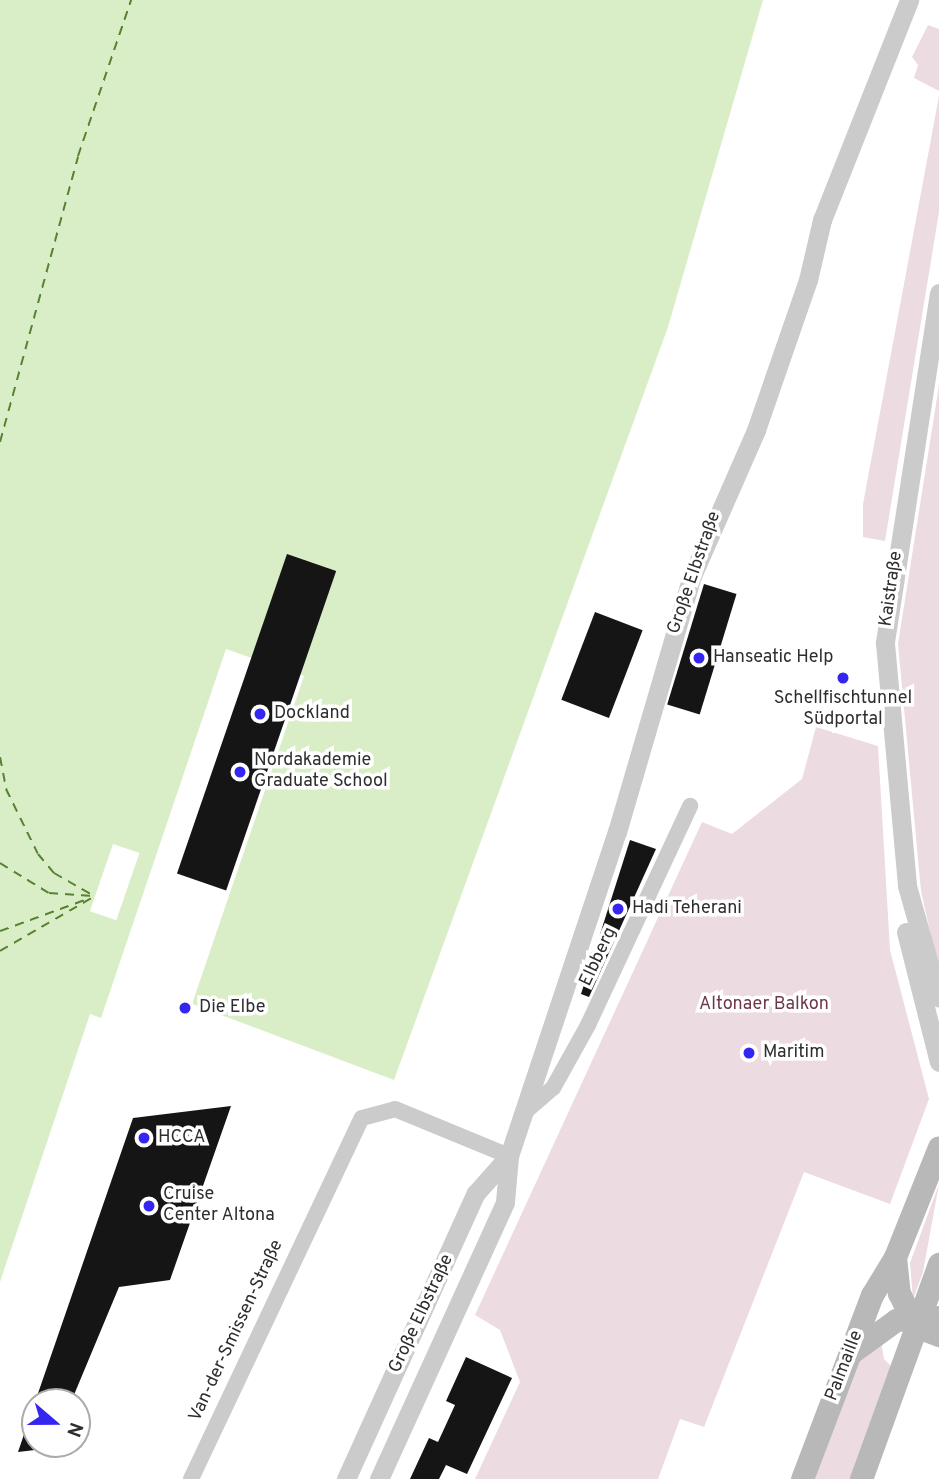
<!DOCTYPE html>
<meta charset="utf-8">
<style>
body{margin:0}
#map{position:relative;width:939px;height:1479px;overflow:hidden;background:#fff;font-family:Overpass,sans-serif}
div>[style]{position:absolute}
.green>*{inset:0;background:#eddbe2}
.water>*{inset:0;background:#d9eec6}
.pier>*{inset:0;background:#fff;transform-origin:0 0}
.ferry>*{height:2px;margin-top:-1px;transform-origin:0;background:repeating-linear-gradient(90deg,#578231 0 9px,transparent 0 16px)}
.building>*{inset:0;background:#151515;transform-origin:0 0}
.minor>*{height:16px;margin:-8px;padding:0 8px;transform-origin:8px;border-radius:8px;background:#cbcbcb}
.tertiary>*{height:19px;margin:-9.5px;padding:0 9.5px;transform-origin:9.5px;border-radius:9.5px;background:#cbcbcb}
.secondary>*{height:23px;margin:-11.5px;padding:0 11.5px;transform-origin:11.5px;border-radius:11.5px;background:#b8b8b8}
.dots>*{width:19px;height:19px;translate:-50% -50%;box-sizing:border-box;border:4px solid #fff;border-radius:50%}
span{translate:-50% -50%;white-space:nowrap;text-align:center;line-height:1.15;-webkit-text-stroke:7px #fff;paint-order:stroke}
.street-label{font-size:18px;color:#2e2e2e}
.poi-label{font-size:18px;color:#2e2e2e}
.left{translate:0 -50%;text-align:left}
.park-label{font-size:18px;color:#6d394a}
.north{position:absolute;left:21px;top:1388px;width:70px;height:70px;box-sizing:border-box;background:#fff;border:2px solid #ababab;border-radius:50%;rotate:110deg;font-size:19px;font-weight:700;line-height:28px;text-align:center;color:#2e2e2e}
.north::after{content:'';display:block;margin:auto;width:24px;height:32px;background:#3425f1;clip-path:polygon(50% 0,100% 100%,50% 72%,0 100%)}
</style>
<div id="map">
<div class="green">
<div style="clip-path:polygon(928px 25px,939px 29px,939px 91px,914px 78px,918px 65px,912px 57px)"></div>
<div style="clip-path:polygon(939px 96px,939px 212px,885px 541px,863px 537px,863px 504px)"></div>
<div style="clip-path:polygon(939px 385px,939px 971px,921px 891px,898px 644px)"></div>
<div style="clip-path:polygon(816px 727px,878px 746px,890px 950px,929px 1099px,890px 1204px,804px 1172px,704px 1427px,680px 1419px,658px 1479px,475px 1479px,520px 1382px,500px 1330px,475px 1315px,702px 822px,732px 834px,802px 779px)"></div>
<div style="clip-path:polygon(939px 1184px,923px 1272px,913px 1299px,910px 1263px)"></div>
<div style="clip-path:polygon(880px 1336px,884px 1359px,892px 1367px,853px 1479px,811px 1479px,853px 1368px)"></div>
</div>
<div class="water">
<div style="clip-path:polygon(0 0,763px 0,668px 327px,394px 1080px,192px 1004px,304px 676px,226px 649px,101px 1018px,90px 1014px,0 1282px)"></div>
</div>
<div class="pier">
<div style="left:113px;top:844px;width:28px;height:71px;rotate:19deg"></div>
</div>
<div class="ferry">
<div style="left:0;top:442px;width:296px;rotate:-74.7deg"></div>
<div style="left:78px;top:156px;width:165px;rotate:-71.2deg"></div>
<div style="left:0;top:757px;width:33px;rotate:79deg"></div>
<div style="left:6px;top:789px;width:72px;rotate:63.8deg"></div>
<div style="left:38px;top:854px;width:25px;rotate:50deg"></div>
<div style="left:54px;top:873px;width:46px;rotate:29.9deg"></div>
<div style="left:0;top:863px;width:57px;rotate:31.5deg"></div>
<div style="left:49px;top:893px;width:44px;rotate:3.9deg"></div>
<div style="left:0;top:931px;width:96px;rotate:-20.1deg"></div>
<div style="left:0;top:951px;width:108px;rotate:-30.1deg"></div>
</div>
<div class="building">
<div style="left:287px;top:554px;width:52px;height:338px;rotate:19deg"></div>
<div style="left:704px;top:584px;width:34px;height:126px;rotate:17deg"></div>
<div style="left:595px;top:612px;width:51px;height:94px;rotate:21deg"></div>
<div style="clip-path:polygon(630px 840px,656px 849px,589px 997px,581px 994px)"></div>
<div style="clip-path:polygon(231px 1106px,170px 1280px,119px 1287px,71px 1402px,35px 1402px,133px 1118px)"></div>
<div style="clip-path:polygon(466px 1357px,512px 1378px,467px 1474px,446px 1465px,439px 1479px,410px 1479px,429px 1438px,438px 1442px,455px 1405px,446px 1401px)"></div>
<div style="clip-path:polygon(33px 1408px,35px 1450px,18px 1452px)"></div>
</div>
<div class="minor">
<div style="left:525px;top:1112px;width:37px;rotate:-41deg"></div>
<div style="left:553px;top:1088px;width:72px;rotate:-60.9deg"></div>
<div style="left:588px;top:1025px;width:242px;rotate:-65deg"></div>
<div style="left:191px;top:1479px;width:399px;rotate:-64.7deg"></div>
<div style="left:362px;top:1118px;width:34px;rotate:-15deg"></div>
<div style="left:395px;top:1109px;width:123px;rotate:22.4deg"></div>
</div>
<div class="tertiary">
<div style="left:939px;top:293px;width:354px;rotate:98.8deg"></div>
<div style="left:885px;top:643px;width:244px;rotate:84.8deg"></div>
<div style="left:907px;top:886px;width:116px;rotate:74.1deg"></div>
<div style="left:906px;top:932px;width:134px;rotate:75.8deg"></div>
<div style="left:346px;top:1479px;width:314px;rotate:-65.6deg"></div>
<div style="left:476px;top:1193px;width:50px;rotate:-48.3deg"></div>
<div style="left:379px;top:1479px;width:304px;rotate:-65.5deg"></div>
<div style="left:505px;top:1202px;width:46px;rotate:-85deg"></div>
<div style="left:509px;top:1156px;width:342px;rotate:-71.6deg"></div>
<div style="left:617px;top:832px;width:267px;rotate:-73.7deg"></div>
<div style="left:692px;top:576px;width:159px;rotate:-66.3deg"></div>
<div style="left:756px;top:430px;width:159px;rotate:-70.9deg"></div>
<div style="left:808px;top:280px;width:62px;rotate:-76.9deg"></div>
<div style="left:822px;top:220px;width:237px;rotate:-68.4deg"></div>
</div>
<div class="secondary">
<div style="left:895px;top:1257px;width:36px;rotate:84deg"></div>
<div style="left:899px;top:1293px;width:37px;rotate:64deg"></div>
<div style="left:915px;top:1326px;width:26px;rotate:21deg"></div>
<div style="left:852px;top:1352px;width:54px;rotate:-36deg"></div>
<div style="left:896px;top:1320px;width:43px;rotate:-4deg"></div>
<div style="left:802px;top:1479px;width:197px;rotate:-69.2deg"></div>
<div style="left:872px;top:1295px;width:44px;rotate:-58.8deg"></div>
<div style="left:895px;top:1257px;width:118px;rotate:-68.2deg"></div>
<div style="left:861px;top:1479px;width:229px;rotate:-70.1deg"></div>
</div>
<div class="dots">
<div style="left:699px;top:658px;background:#3425f1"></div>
<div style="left:843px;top:678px;background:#3425f1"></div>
<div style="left:260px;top:714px;background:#3425f1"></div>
<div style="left:240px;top:772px;background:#3425f1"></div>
<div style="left:618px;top:909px;background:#3425f1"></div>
<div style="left:185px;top:1008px;background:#3425f1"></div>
<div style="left:749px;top:1053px;background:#3425f1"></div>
<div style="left:144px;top:1138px;background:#3425f1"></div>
<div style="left:149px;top:1206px;background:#3425f1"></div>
</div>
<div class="street-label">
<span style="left:695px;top:573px;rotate:-71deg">Große Elbstraße</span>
<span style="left:892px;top:589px;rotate:-82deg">Kaistraße</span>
<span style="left:599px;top:957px;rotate:-65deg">Elbberg</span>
<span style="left:422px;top:1314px;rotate:-65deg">Große Elbstraße</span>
<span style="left:237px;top:1331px;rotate:-65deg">Van-der-Smissen-Straße</span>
<span style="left:845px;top:1366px;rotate:-69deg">Palmaille</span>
</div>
<div class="poi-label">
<span class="left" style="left:713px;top:658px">Hanseatic Help</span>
<span style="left:843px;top:710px">Schellfischtunnel<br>Südportal</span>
<span class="left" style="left:274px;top:714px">Dockland</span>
<span class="left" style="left:254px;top:772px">Nordakademie<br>Graduate School</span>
<span class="left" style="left:632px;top:909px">Hadi Teherani</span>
<span class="left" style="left:199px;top:1008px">Die Elbe</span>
<span class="left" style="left:763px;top:1053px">Maritim</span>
<span class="left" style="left:158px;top:1138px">HCCA</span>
<span class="left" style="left:163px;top:1206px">Cruise<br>Center Altona</span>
</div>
<div class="park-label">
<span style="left:764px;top:1005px">Altonaer Balkon</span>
</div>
<div class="north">N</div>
</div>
